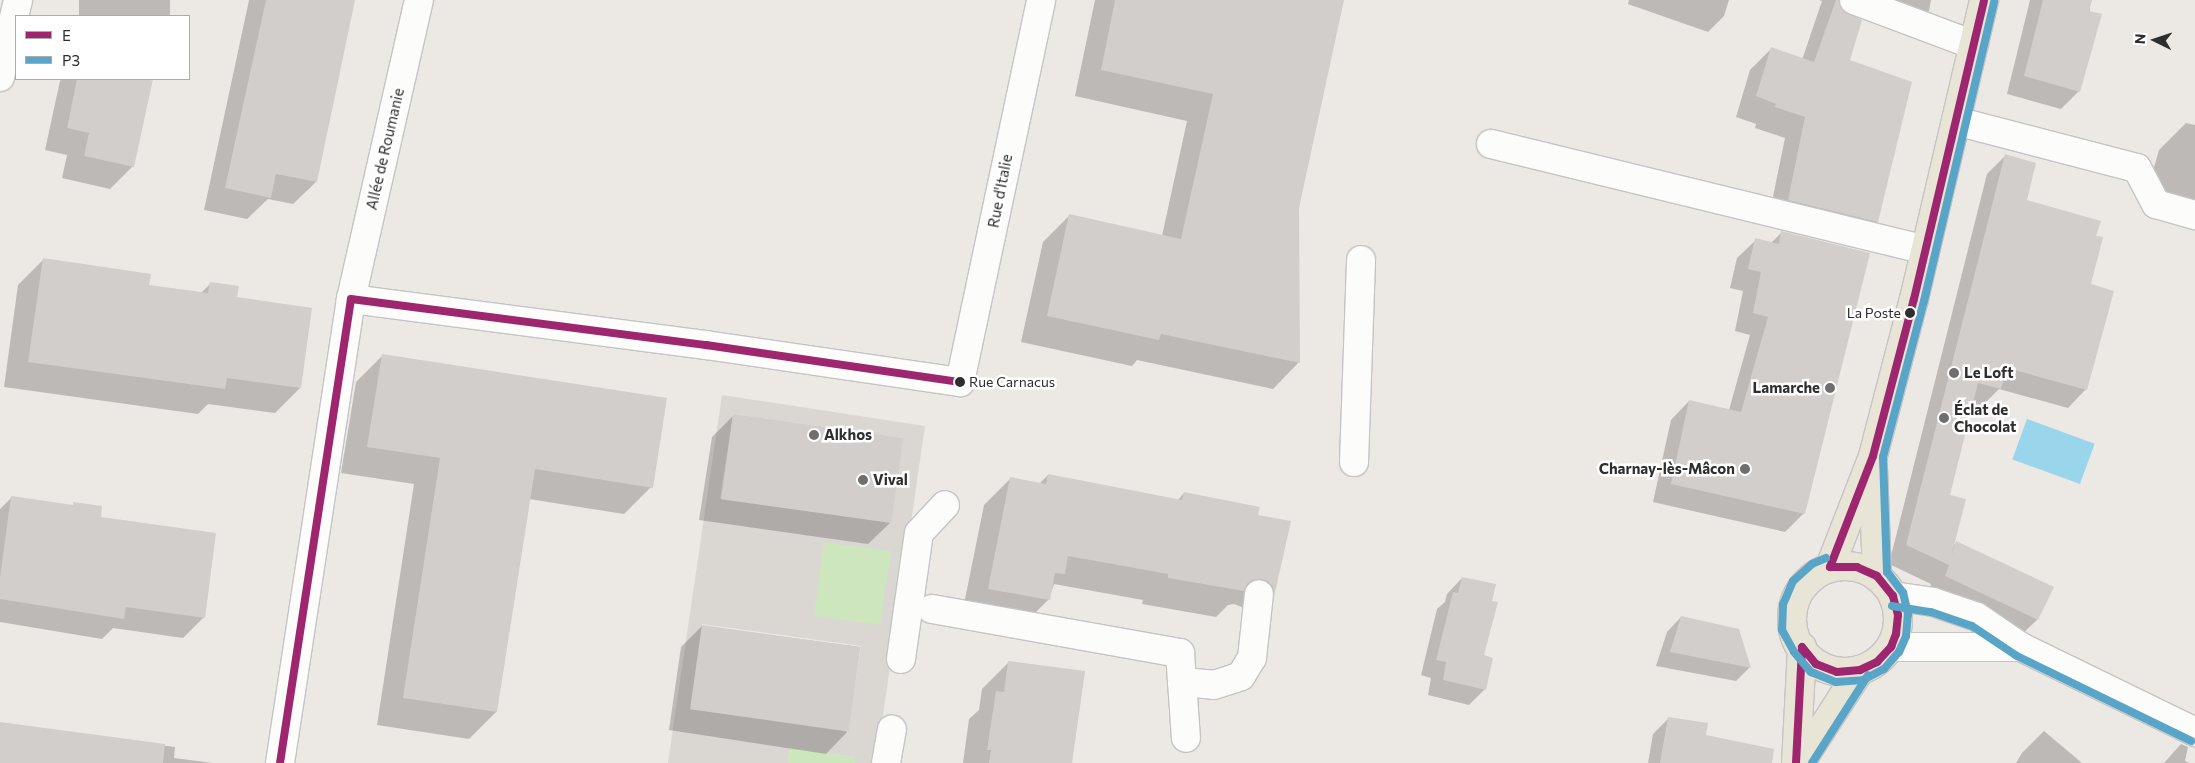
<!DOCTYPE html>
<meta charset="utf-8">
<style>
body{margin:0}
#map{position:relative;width:2195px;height:763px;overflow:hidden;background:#ece8e4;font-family:Commissioner,sans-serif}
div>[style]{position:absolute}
.green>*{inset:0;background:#cee6be;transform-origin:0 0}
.plaza>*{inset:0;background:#dad6d2}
.water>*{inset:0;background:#99d6ec;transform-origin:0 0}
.shadow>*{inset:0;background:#0003;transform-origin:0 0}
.building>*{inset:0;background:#d1cecb;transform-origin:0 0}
.roads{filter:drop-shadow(1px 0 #c5c4c5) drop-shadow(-1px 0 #c5c4c5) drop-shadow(0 1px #c5c4c5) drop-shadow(0 -1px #c5c4c5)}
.minor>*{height:28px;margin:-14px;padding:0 14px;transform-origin:14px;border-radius:14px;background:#fcfcfb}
.major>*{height:28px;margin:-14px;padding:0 14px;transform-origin:14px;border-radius:14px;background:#e8e4d6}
.major>.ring{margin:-14px;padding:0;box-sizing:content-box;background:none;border:28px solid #e8e4d6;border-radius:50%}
.bus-1>*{height:8px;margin:-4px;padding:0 4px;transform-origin:4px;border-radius:4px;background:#9d266f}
.bus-2>*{height:8px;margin:-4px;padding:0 4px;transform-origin:4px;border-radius:4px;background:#58a5c7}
.dots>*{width:14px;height:14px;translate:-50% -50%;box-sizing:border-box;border:2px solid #fff;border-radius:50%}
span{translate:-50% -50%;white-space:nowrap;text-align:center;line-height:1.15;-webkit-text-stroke:5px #fff;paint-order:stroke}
.bus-label{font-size:14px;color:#2e2e2e}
.right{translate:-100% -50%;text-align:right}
.left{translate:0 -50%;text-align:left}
.street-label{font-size:15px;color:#2e2e2e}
.poi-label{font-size:15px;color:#2e2e2e;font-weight:700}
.legend{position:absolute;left:15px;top:15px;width:175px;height:65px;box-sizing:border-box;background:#fff;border:1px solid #ababab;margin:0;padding:6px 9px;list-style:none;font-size:15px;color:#2e2e2e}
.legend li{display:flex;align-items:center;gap:10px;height:25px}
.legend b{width:25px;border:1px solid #ababab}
.north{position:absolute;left:2130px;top:15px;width:50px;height:50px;-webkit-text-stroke:4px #fff;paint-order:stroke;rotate:274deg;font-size:14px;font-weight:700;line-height:20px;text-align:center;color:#2e2e2e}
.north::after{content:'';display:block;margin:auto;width:18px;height:22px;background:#2e2e2e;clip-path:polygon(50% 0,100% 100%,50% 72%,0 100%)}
</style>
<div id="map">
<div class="green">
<div style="left:824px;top:541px;width:68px;height:76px;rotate:8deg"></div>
<div style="clip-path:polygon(790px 748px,855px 757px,855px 763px,788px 763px)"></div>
</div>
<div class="plaza">
<div style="clip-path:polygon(evenodd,722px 395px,925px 426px,876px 763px,855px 763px,855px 757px,790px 748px,788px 763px,668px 763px,722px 395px,733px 414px,903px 438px,891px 523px,720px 498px,733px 414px,722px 395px,824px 542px,891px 551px,880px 625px,814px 616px,824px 542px,722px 395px,702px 624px,861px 646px,848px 732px,690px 709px,702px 624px)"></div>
</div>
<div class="water">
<div style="left:2027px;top:419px;width:72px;height:43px;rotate:20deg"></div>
</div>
<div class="shadow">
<div style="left:79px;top:0;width:91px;height:16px"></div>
<div style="clip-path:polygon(249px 0,354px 0,316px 182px,293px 204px,268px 199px,247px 219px,204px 210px)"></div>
<div style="clip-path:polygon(1095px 0,1343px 0,1298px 208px,1299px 362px,1273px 389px,1137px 360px,1132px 366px,1021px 342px,1043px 242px,1069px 216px,1162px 236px,1187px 121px,1075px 96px)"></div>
<div style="clip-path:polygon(1629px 0,1729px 0,1724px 16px,1708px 32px,1628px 4px)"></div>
<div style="clip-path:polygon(1819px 0,1931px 0,1929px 11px,1908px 32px,1839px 6px,1849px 61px,1911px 83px,1877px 222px,1856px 242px,1768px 221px,1785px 138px,1755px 128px,1756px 124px,1736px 117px,1750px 70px,1771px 49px,1802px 60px,1822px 1px)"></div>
<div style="clip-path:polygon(2030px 0,2091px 0,2079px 91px,2061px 109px,2007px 94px)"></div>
<div style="clip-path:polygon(62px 79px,152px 79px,132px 167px,110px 189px,62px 178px,67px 155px,45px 150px,60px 81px)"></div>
<div style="clip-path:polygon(2186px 123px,2195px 125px,2195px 206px,2147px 192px,2159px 150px)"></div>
<div style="clip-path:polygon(2005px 156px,2025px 201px,2095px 237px,2089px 285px,2086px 389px,2068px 408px,1999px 389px,1982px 406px,1972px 404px,1949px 495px,1953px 546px,1957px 542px,2052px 588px,2037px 620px,2018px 638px,1928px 594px,1931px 584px,1889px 564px,1987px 174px)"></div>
<div style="clip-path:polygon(1782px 232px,1804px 513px,1785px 532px,1653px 502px,1671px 420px,1689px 401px,1729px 410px,1750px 335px,1735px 331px,1743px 291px,1730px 288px,1737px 258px,1756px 240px,1771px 243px)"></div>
<div style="clip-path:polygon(43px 260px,147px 286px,201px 293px,211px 283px,236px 299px,300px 388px,275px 413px,208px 404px,198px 414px,4px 387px,18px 285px)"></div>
<div style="clip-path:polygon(383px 355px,651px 487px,624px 514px,529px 499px,496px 712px,469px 739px,377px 725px,414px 484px,341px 473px,356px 382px)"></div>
<div style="clip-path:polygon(734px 415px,890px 523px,868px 544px,699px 520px,712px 437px)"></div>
<div style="clip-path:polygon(1048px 475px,1177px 501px,1184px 493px,1257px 516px,1290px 522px,1273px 596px,1248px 621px,1247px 614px,1242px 607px,1234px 604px,1228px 605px,1216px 617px,1142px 604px,1143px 600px,1054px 584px,1049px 599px,1023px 625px,962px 614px,984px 505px,1010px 479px,1039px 484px)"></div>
<div style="clip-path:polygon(11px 498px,71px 506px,74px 504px,100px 518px,204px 617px,183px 638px,113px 628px,102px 639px,0 622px,0 509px)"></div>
<div style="clip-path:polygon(1462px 578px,1490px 602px,1482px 656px,1485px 689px,1469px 705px,1428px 695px,1431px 678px,1421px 675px,1437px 609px,1445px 602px,1447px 594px)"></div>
<div style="clip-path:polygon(1681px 617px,1750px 667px,1736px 681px,1656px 666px,1667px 632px)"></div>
<div style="clip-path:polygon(702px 626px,860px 647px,847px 732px,826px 754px,669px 730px,681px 647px)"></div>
<div style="clip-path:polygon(1009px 662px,1070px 763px,963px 763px,969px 719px,979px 710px,982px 689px)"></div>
<div style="clip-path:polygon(1668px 719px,1704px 736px,1743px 763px,1648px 763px,1653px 734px)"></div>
<div style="clip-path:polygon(0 724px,175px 747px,174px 758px,213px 763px,0 763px)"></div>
<div style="clip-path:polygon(2044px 731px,2082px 763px,2016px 763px,2022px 753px)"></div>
<div style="clip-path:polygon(2181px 744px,2188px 747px,2185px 761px,2190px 763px,2164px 763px)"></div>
</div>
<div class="building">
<div style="clip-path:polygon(266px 0,355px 0,317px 182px,276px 174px,271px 198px,225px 188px)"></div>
<div style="clip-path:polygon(1115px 0,1344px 0,1299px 208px,1300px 363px,1161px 334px,1159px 340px,1047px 316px,1069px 214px,1181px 239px,1213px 94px,1101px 70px)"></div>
<div style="clip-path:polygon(1836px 0,1839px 0,1842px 10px,1862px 20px,1850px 60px,1912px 82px,1878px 222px,1788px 200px,1805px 117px,1775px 107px,1776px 104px,1756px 96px,1771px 47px,1814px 62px)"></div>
<div style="clip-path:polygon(2043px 0,2092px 0,2089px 11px,2102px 14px,2080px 92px,2024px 76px)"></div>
<div style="clip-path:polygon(77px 79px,153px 79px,134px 167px,84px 156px,89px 133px,67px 128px)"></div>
<div style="clip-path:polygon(2005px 154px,2036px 163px,2027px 200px,2101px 221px,2096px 236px,2103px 237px,2091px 284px,2114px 291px,2087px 390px,2007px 368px,2001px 389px,1978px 383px,1950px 495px,1966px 499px,1951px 557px,1956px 541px,2054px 587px,2038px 620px,1945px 576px,1949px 565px,1906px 545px)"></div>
<div style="clip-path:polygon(1781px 231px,1870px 253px,1805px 514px,1671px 484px,1689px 400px,1741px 412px,1768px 317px,1753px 313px,1761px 272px,1748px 269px,1755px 238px,1779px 244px)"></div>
<div style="clip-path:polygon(43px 258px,151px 274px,149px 285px,208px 293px,210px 282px,239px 286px,237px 297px,312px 308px,301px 388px,227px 378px,225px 389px,28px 362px)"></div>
<div style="clip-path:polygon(382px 354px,667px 398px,653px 488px,535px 469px,497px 712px,403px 698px,440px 458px,367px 447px)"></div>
<div style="left:733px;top:414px;width:172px;height:86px;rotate:8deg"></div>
<div style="clip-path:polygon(1048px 474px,1182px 500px,1184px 492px,1260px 507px,1258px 515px,1291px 521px,1274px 597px,1273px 587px,1268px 581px,1261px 579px,1252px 580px,1247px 584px,1244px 591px,1168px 578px,1168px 574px,1068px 556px,1065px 574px,1055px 573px,1050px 600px,988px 589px,1010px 477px,1046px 484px)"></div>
<div style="clip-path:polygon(11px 496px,73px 505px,73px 502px,102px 506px,101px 517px,216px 533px,205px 618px,126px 607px,124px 619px,0 599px,0 578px)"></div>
<div style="clip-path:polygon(1462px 577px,1496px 584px,1492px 601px,1498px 602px,1484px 655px,1493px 658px,1486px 690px,1443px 680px,1446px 662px,1436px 660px,1453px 592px,1458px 593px)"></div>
<div style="clip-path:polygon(1681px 616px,1739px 629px,1751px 668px,1670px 652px)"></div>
<div style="left:702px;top:625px;width:160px;height:85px;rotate:8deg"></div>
<div style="clip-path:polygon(1008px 661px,1085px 671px,1072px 763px,989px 763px,991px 750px,987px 750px,996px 691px,1004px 692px)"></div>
<div style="clip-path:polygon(1668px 717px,1708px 723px,1706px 735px,1774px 749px,1772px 763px,1660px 763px)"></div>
<div style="clip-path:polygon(0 722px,165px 744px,163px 763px,0 763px)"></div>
</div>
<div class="roads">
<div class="minor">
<div style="left:1854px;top:0;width:128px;rotate:20.6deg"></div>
<div style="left:0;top:77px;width:79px;rotate:-76.8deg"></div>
<div style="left:1956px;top:121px;width:187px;rotate:14.6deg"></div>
<div style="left:2137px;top:168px;width:41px;rotate:62.2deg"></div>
<div style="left:2156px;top:204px;width:41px;rotate:15.8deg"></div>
<div style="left:1491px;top:144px;width:447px;rotate:13.7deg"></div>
<div style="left:351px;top:299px;width:358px;rotate:7.4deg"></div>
<div style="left:706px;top:345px;width:257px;rotate:8.3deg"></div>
<div style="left:960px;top:382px;width:390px;rotate:-78deg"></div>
<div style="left:1354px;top:462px;width:202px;rotate:-88deg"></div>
<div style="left:1893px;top:596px;width:40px;rotate:8.5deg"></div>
<div style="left:1933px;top:602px;width:46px;rotate:18.8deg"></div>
<div style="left:1977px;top:617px;width:53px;rotate:34.3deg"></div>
<div style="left:2021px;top:647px;width:194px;rotate:26deg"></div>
<div style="left:932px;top:609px;width:252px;rotate:10.1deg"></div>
<div style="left:1180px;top:653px;width:85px;rotate:86deg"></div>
<div style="left:1891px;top:647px;width:130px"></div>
<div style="left:901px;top:659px;width:127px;rotate:-81.9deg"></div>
<div style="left:919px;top:533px;width:38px;rotate:-47deg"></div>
<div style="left:1182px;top:682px;width:32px;rotate:5deg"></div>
<div style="left:1214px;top:685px;width:28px;rotate:-18deg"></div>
<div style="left:1241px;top:676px;width:21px;rotate:-59deg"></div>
<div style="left:1252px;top:658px;width:64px;rotate:-83.8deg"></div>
<div style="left:280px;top:763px;width:469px;rotate:-81.3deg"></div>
<div style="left:351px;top:299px;width:307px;rotate:-77.2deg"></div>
<div style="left:886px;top:763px;width:34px;rotate:-80deg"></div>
</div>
<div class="major">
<div style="left:1873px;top:467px;width:109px;rotate:87.9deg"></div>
<div class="ring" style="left:1792px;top:566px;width:78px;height:78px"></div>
<div style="left:1830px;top:567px;width:119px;rotate:-68.8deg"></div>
<div style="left:1873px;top:456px;width:162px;rotate:-75.4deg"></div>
<div style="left:1914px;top:299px;width:307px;rotate:-76.8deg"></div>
<div style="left:1796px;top:763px;width:116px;rotate:-87deg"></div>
<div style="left:1800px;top:763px;width:111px;rotate:-57.2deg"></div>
</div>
</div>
<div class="bus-1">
<div style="left:351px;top:299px;width:358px;rotate:7.4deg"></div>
<div style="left:706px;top:345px;width:257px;rotate:8.3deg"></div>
<div style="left:1802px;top:647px;width:22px;rotate:51deg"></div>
<div style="left:1816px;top:664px;width:22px;rotate:21deg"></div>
<div style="left:1837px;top:672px;width:23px;rotate:-5deg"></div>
<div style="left:1860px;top:670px;width:19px;rotate:-25deg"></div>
<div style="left:1877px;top:662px;width:21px;rotate:-47deg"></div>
<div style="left:1891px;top:647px;width:14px;rotate:-69deg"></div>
<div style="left:1896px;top:634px;width:19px;rotate:-84deg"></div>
<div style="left:1898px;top:615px;width:20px;rotate:-105deg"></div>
<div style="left:1893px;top:596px;width:26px;rotate:-129deg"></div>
<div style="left:1877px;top:576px;width:22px;rotate:-156deg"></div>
<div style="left:1857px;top:567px;width:27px;rotate:180deg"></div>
<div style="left:1830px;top:567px;width:119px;rotate:-68.8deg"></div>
<div style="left:1873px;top:456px;width:162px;rotate:-75.4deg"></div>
<div style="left:1914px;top:299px;width:307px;rotate:-76.8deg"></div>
<div style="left:280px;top:763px;width:469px;rotate:-81.3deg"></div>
<div style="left:1796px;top:763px;width:116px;rotate:-87deg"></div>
</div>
<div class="bus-2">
<div style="left:1826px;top:558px;width:15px;rotate:157deg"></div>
<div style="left:1812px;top:564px;width:25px;rotate:138deg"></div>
<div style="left:1793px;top:581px;width:25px;rotate:113deg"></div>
<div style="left:1783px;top:604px;width:26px;rotate:92deg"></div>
<div style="left:1782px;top:630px;width:25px;rotate:61deg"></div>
<div style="left:1794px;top:652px;width:26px;rotate:50deg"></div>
<div style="left:1811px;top:672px;width:27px;rotate:22deg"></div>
<div style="left:1836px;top:682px;width:27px;rotate:-4deg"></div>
<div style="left:1863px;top:680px;width:24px;rotate:-28deg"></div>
<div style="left:1884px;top:669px;width:23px;rotate:-49deg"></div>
<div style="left:1899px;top:652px;width:17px;rotate:-66deg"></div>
<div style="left:1906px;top:636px;width:22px;rotate:-85deg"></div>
<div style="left:1908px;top:614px;width:22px;rotate:-103deg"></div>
<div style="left:1903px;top:593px;width:26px;rotate:-127deg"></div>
<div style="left:1887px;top:572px;width:115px;rotate:-92deg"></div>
<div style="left:1883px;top:457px;width:161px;rotate:-75.3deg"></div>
<div style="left:1924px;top:301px;width:307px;rotate:-76.8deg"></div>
<div style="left:1892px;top:606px;width:39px;rotate:9deg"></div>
<div style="left:1931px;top:612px;width:43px;rotate:18.9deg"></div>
<div style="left:1972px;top:626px;width:54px;rotate:33.7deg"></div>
<div style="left:2017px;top:656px;width:194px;rotate:26deg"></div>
<div style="left:1812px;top:763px;width:104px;rotate:-57.5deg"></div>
</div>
<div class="dots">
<div style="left:1910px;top:313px;background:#2e2e2e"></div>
<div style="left:1954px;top:373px;background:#706f6e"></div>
<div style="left:960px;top:382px;background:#2e2e2e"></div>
<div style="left:1830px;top:388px;background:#706f6e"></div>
<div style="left:1944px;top:418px;background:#706f6e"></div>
<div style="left:814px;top:435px;background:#706f6e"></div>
<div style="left:1745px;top:469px;background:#706f6e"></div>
<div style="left:863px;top:480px;background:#706f6e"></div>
</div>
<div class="bus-label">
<span class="right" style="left:1901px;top:313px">La Poste</span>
<span class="left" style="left:969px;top:382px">Rue Carnacus</span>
</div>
<div class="street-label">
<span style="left:385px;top:149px;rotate:-77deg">Allée de Roumanie</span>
<span style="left:1000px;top:191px;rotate:-79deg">Rue d'Italie</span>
</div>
<div class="poi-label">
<span class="left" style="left:1964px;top:373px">Le Loft</span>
<span class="right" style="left:1820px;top:388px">Lamarche</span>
<span class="left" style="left:1954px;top:418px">Éclat de<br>Chocolat</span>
<span class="left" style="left:824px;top:435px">Alkhos</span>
<span class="right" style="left:1735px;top:469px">Charnay-lès-Mâcon</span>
<span class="left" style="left:873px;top:480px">Vival</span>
</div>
<ul class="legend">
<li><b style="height:6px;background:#9d266f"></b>E</li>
<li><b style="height:6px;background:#58a5c7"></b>P3</li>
</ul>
<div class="north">N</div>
</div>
